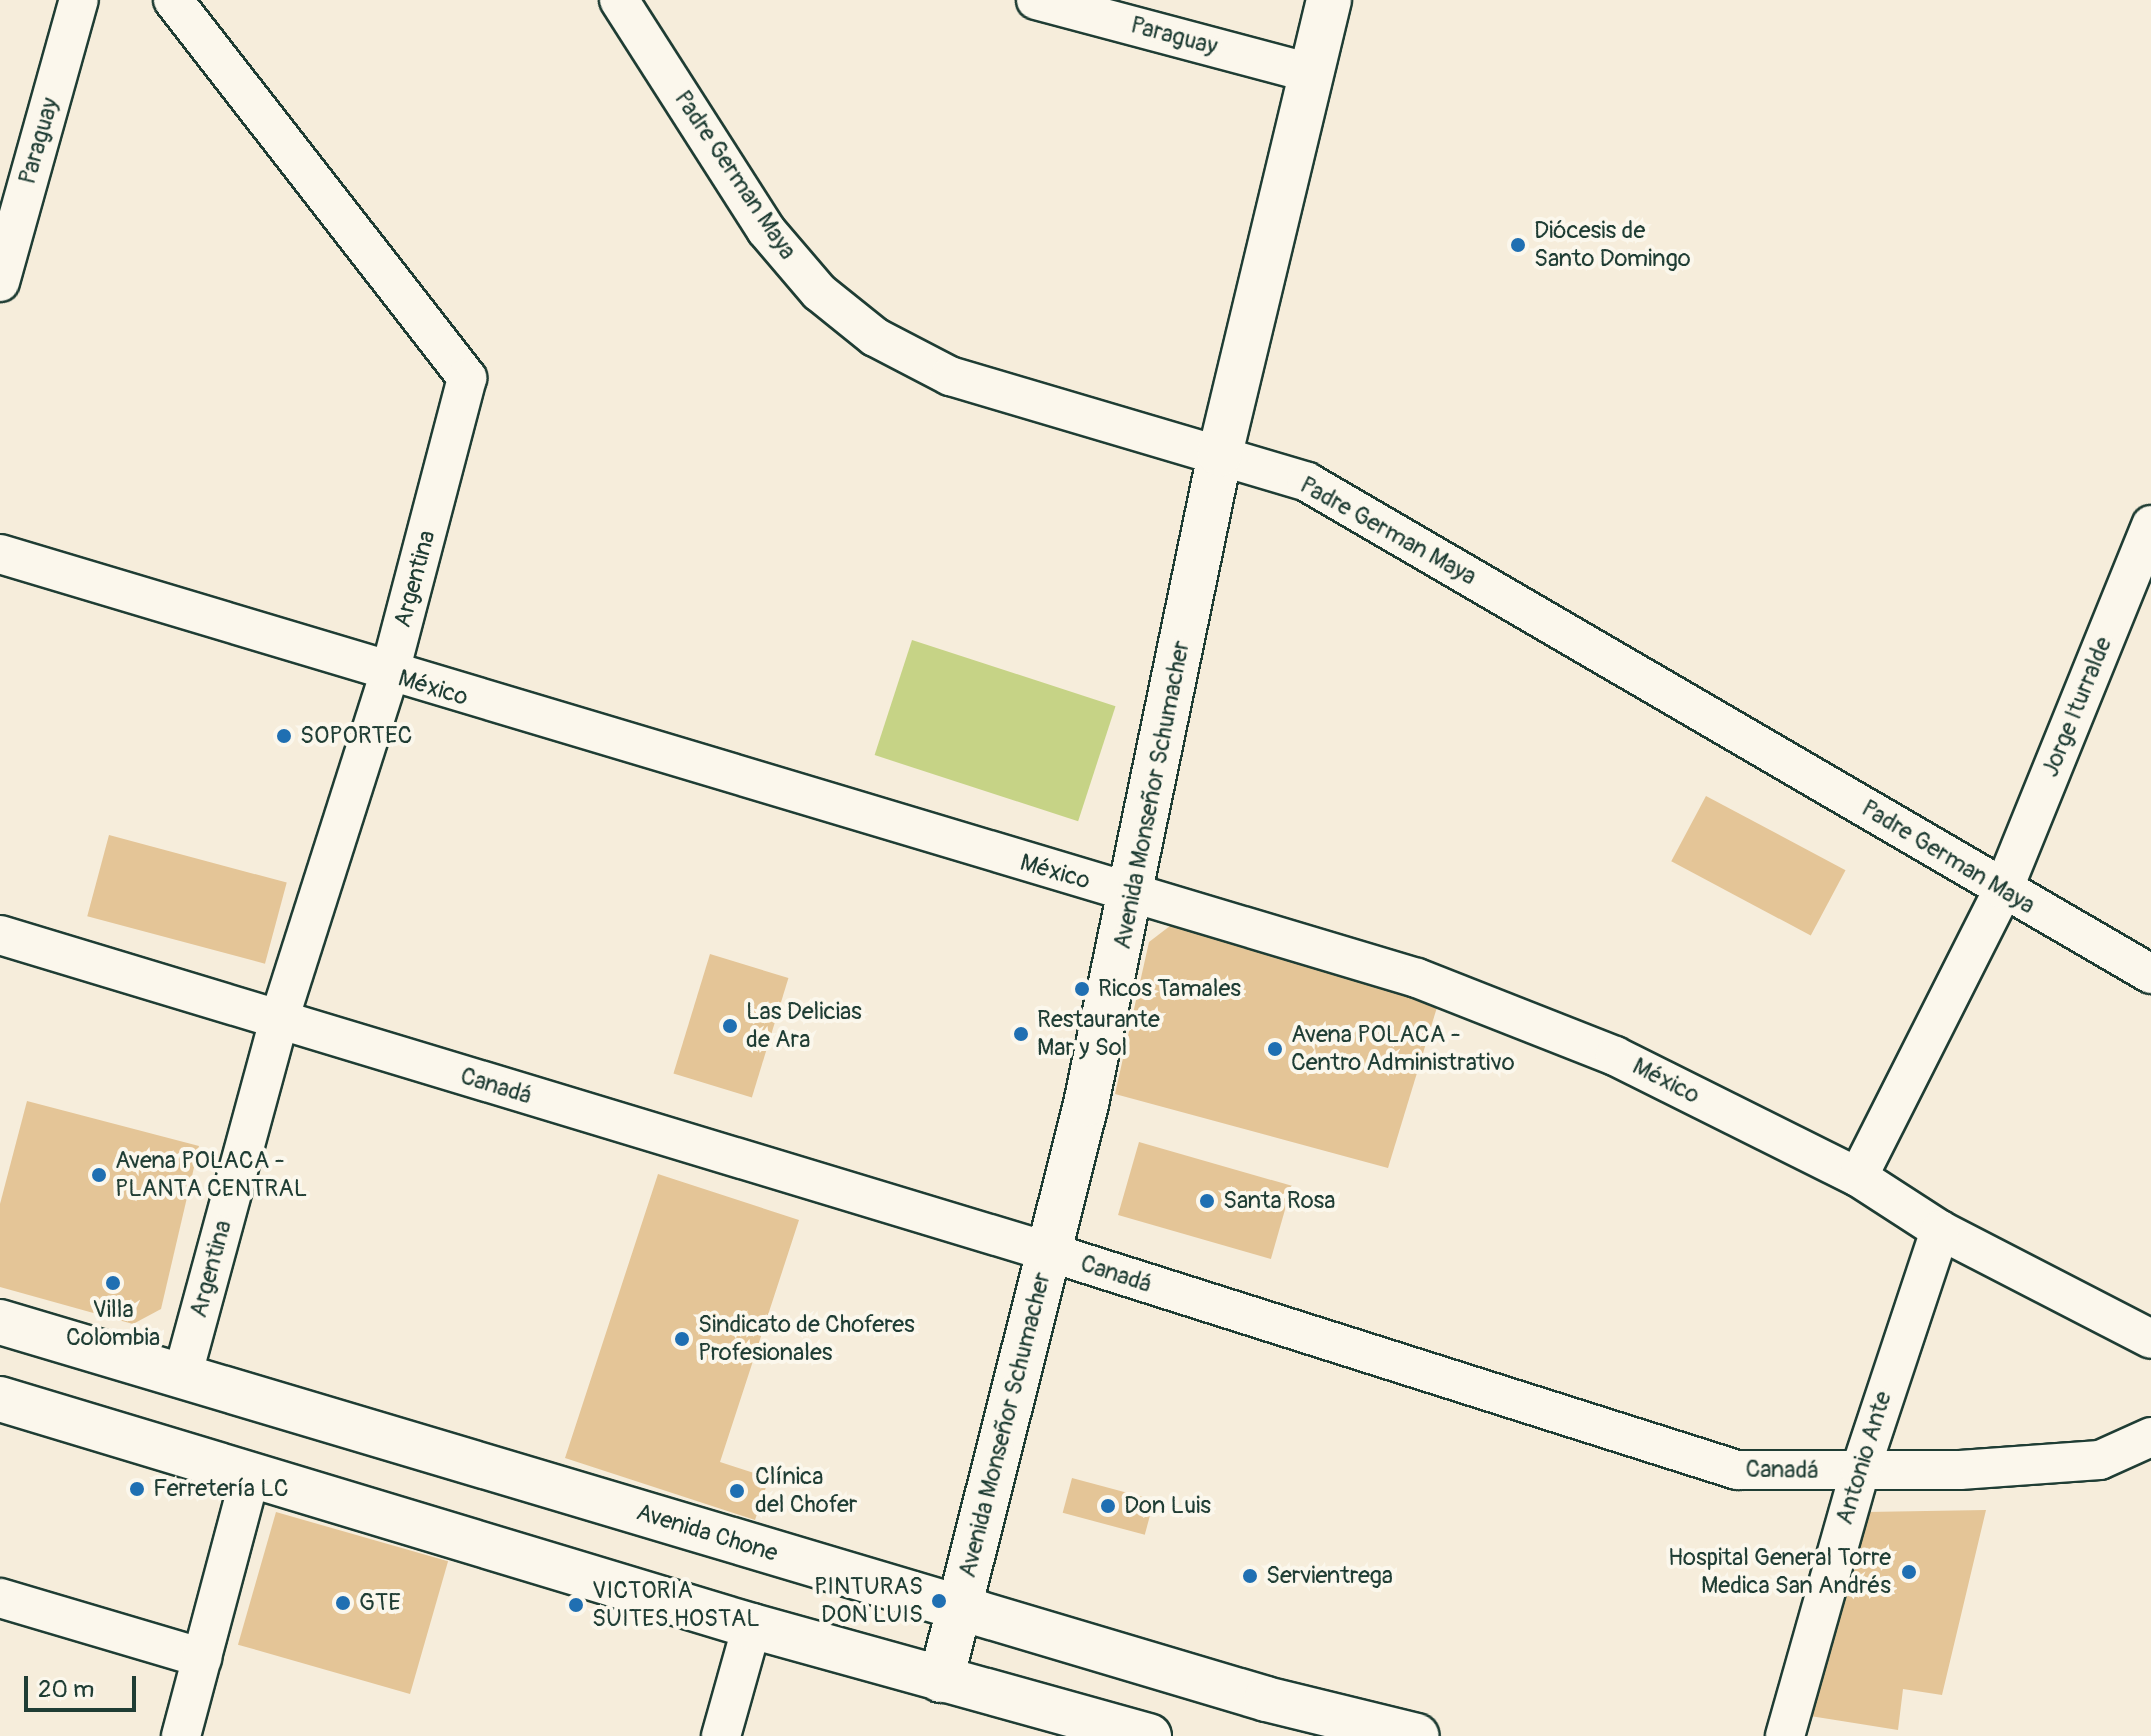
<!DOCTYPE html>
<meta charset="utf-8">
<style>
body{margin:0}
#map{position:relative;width:2151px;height:1736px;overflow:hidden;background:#f6eddb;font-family:Pangolin,sans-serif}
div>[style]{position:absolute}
.green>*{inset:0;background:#c6d386;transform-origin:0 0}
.building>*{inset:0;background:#e4c597;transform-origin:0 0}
.roads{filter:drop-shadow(2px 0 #1f3d34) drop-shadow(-2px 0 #1f3d34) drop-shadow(0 2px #1f3d34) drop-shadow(0 -2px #1f3d34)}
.minor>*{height:38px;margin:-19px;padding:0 19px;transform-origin:19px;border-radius:19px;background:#fbf7ec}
.tertiary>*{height:44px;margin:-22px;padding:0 22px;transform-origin:22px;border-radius:22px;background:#fbf7ec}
.primary>*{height:44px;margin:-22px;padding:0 22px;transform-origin:22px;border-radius:22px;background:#fbf7ec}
.dots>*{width:22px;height:22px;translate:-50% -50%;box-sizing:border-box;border:4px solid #fbf7ec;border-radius:50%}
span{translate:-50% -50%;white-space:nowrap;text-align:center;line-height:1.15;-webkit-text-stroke:8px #fbf7ec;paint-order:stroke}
.street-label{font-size:24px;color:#1f3d34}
.poi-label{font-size:24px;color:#1f3d34}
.left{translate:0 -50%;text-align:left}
.right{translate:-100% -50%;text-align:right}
.scale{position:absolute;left:24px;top:1676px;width:112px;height:36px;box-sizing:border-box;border:4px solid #1f3d34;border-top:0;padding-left:10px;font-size:24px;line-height:28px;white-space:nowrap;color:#1f3d34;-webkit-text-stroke:6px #fbf7ec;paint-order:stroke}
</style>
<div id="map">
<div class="green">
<div style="left:912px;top:640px;width:214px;height:121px;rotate:18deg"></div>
</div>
<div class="building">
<div style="left:1706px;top:796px;width:158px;height:74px;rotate:28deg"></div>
<div style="left:109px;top:835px;width:184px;height:84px;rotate:15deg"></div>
<div style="clip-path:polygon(1183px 916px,1438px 1004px,1388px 1168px,1115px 1094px,1149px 942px)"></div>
<div style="left:710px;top:954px;width:82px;height:125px;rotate:17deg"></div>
<div style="clip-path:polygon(27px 1101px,199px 1146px,161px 1309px,133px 1324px,0 1287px,0 1204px)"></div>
<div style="left:1139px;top:1142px;width:159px;height:76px;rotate:16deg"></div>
<div style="clip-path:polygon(658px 1174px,799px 1220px,720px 1462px,769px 1478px,755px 1520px,565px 1458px)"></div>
<div style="left:1072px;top:1478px;width:85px;height:36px;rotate:15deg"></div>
<div style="clip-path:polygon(1986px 1510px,1942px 1695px,1903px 1689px,1898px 1730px,1804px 1715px,1866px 1512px)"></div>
<div style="left:276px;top:1512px;width:179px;height:138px;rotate:16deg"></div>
</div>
<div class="roads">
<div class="minor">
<div style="left:173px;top:0;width:479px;rotate:52.1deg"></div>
<div style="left:467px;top:378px;width:307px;rotate:104.7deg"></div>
<div style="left:389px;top:675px;width:362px;rotate:107.7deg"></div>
<div style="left:279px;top:1020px;width:369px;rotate:105.2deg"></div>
<div style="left:619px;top:0;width:273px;rotate:57.4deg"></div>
<div style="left:766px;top:230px;width:82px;rotate:49.5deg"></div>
<div style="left:819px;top:292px;width:72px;rotate:38.8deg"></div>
<div style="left:875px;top:337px;width:85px;rotate:27.5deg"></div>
<div style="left:950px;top:376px;width:372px;rotate:16.5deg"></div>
<div style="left:1307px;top:482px;width:977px;rotate:30.24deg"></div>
<div style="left:1036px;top:0;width:285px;rotate:14.9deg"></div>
<div style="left:0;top:282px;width:293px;rotate:-74.4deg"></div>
<div style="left:0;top:554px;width:1479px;rotate:16.66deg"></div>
<div style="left:1417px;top:978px;width:213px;rotate:21.5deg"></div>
<div style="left:1615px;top:1056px;width:271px;rotate:26.5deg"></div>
<div style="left:1858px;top:1177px;width:98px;rotate:32.9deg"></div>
<div style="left:1940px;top:1230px;width:237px;rotate:27.3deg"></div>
<div style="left:0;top:935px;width:1096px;rotate:16.81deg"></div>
<div style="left:1049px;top:1252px;width:722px;rotate:17.58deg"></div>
<div style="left:1737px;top:1470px;width:223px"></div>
<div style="left:1960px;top:1470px;width:140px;rotate:-4.1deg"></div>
<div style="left:2100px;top:1460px;width:56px;rotate:-24.3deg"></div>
<div style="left:1858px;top:1177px;width:322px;rotate:-63.2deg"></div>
<div style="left:2003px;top:890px;width:394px;rotate:-67.9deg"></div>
<div style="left:0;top:1598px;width:211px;rotate:16.5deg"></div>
<div style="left:181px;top:1736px;width:269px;rotate:-75.1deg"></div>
<div style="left:721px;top:1736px;width:114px;rotate:-74.3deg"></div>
<div style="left:1785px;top:1736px;width:275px;rotate:-74.2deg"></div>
<div style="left:1860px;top:1471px;width:254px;rotate:-71.6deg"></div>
</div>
<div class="tertiary">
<div style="left:941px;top:1680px;width:594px;rotate:-75.87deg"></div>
<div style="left:1086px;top:1104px;width:664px;rotate:-78.35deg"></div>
<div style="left:1220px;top:454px;width:467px;rotate:-76.5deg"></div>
</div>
<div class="primary">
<div style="left:0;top:1322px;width:1321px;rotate:16.58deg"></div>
<div style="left:1266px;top:1699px;width:155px;rotate:13.8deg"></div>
<div style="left:0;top:1399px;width:786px;rotate:16.8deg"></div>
<div style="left:752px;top:1626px;width:412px;rotate:15.5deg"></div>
</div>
</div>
<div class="dots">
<div style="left:1518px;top:245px;background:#1f6fb2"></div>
<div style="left:284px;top:736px;background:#1f6fb2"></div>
<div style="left:1082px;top:989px;background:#1f6fb2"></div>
<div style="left:730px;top:1026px;background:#1f6fb2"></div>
<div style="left:1021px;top:1034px;background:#1f6fb2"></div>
<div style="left:1275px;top:1049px;background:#1f6fb2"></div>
<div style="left:99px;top:1175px;background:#1f6fb2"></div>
<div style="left:1207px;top:1201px;background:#1f6fb2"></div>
<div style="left:113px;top:1283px;background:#1f6fb2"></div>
<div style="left:682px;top:1339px;background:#1f6fb2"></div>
<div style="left:137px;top:1489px;background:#1f6fb2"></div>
<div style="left:737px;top:1491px;background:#1f6fb2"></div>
<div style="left:1108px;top:1506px;background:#1f6fb2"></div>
<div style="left:1909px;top:1572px;background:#1f6fb2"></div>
<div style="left:1250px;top:1576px;background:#1f6fb2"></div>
<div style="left:939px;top:1601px;background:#1f6fb2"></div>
<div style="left:343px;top:1603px;background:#1f6fb2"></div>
<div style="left:576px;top:1605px;background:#1f6fb2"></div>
</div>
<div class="street-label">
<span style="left:1174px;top:36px;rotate:15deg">Paraguay</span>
<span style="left:39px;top:141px;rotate:-74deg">Paraguay</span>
<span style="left:735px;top:175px;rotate:56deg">Padre German Maya</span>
<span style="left:1388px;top:531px;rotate:29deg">Padre German Maya</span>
<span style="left:415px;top:579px;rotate:-75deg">Argentina</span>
<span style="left:433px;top:688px;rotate:17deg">México</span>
<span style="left:2077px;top:707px;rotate:-68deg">Jorge Iturralde</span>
<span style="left:1152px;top:795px;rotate:-79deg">Avenida Monseñor Schumacher</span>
<span style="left:1948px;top:857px;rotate:31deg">Padre German Maya</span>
<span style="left:1055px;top:872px;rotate:16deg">México</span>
<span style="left:1666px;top:1081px;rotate:27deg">México</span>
<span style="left:496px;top:1086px;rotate:17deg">Canadá</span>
<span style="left:211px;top:1269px;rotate:-75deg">Argentina</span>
<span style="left:1116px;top:1274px;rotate:18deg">Canadá</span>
<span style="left:1005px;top:1425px;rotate:-76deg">Avenida Monseñor Schumacher</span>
<span style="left:1864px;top:1458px;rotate:-73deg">Antonio Ante</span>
<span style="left:1782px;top:1470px;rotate:1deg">Canadá</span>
<span style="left:707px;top:1533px;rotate:17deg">Avenida Chone</span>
</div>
<div class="poi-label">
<span class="left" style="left:1534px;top:245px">Diócesis de<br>Santo Domingo</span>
<span class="left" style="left:300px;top:736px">SOPORTEC</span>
<span class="left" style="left:1098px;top:989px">Ricos Tamales</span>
<span class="left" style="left:746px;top:1026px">Las Delicias<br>de Ara</span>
<span class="left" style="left:1037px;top:1034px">Restaurante<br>Mar y Sol</span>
<span class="left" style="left:1291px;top:1049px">Avena POLACA -<br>Centro Administrativo</span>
<span class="left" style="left:115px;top:1175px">Avena POLACA -<br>PLANTA CENTRAL</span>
<span class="left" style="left:1223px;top:1201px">Santa Rosa</span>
<span style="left:113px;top:1324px">Villa<br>Colombia</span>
<span class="left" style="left:698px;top:1339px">Sindicato de Choferes<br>Profesionales</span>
<span class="left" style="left:755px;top:1491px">Clínica<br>del Chofer</span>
<span class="left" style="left:153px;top:1489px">Ferretería LC</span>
<span class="left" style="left:1124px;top:1506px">Don Luis</span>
<span class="right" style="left:1891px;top:1572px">Hospital General Torre<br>Medica San Andrés</span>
<span class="left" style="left:1266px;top:1576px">Servientrega</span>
<span class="right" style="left:923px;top:1601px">PINTURAS<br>DON LUIS</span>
<span class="left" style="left:592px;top:1605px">VICTORIA<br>SUITES HOSTAL</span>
<span class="left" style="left:359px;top:1603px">GTE</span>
</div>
<div class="scale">20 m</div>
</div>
